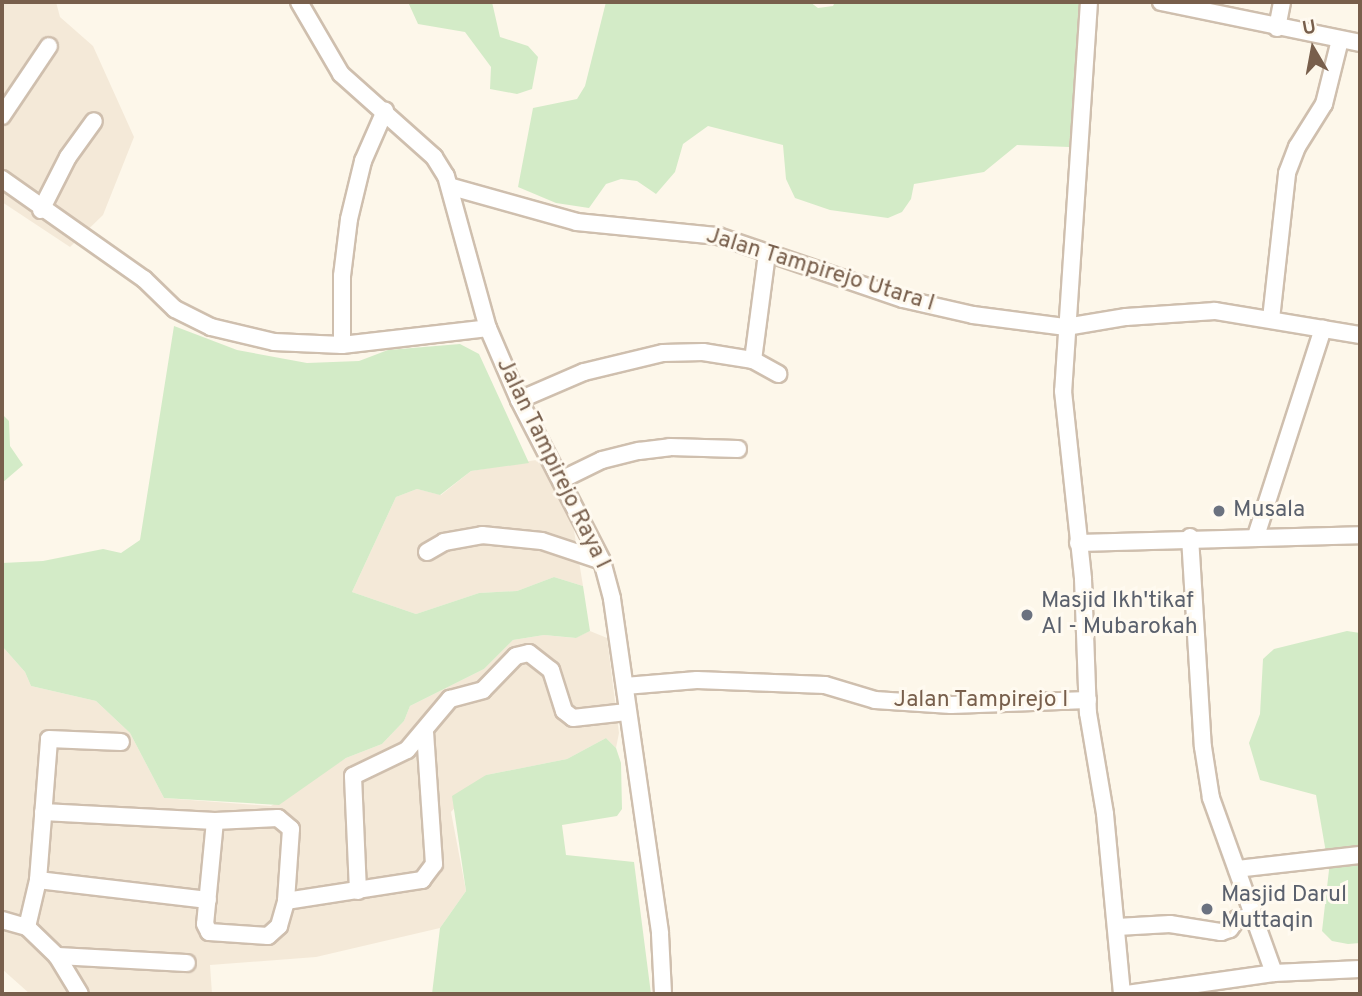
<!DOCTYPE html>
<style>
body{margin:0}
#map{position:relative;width:1362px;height:996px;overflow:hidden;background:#fdf7ea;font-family:Overpass,sans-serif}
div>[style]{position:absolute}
.residential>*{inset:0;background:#f4e9d8}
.green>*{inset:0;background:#d3ebc7}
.roads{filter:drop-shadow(2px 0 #cfbfae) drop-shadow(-2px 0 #cfbfae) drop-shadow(0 2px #cfbfae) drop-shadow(0 -2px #cfbfae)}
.minor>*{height:16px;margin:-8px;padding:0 8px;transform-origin:8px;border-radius:8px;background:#fff}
.dots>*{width:19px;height:19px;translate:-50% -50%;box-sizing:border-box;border:4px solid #fffaf0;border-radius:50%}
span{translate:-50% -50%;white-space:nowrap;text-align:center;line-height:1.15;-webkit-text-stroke:6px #fffaf0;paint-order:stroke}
.street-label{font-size:23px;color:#785f4c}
.worship-label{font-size:23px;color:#5b616d}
.left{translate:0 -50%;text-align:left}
.frame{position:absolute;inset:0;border:4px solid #785f4c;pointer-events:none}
.north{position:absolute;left:1278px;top:14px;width:70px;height:70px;-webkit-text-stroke:5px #fffaf0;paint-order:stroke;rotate:350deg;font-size:19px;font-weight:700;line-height:28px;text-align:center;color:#785f4c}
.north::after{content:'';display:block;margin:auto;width:24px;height:32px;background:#785f4c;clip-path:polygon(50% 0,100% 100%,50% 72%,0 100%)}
</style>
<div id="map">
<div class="residential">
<div style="clip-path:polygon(2px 2px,56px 2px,60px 17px,93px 46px,134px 137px,103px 215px,70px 247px,2px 202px)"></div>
<div style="clip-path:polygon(542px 459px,571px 512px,583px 586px,554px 577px,517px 591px,479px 593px,416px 614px,352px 592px,396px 497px,417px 489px,441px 495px,471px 471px)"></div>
<div style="clip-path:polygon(590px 631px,607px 638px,619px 733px,616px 748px,606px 738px,567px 759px,486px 775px,451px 812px,466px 891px,440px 928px,316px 957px,210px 965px,212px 994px,30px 994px,2px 969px,2px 646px,25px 672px,31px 686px,96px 701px,130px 733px,164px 798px,271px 806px,346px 758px,382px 744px,404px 721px,410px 706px,484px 669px,513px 640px,544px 635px,575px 638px)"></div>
</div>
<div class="green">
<div style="clip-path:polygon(408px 2px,492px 2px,500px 37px,528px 46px,538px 57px,532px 89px,517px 94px,490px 89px,491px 67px,465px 32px,418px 24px)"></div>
<div style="clip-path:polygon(606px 2px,810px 2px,818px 8px,833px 6px,835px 2px,1083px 2px,1069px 147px,1017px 145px,984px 172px,914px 184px,911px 199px,902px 212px,888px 218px,830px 210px,795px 198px,786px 179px,783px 145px,708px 126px,683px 144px,675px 172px,656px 194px,637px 181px,621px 179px,606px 184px,589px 208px,556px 203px,518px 187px,533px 108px,577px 99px,585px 86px)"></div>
<div style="clip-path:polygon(174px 326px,237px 350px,307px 363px,359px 361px,388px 350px,460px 344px,479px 354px,529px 463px,471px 471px,440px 495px,417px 489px,396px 497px,352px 592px,416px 614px,479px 593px,517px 591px,554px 577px,583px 586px,590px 631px,576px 638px,544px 635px,513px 640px,484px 669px,410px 706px,404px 721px,382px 744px,346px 758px,279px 805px,164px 798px,130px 733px,96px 701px,31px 686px,25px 672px,2px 646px,2px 563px,43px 561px,103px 549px,121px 553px,140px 540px)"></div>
<div style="clip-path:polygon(2px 414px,9px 421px,10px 446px,23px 465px,2px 483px)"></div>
<div style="clip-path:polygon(1347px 631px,1360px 633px,1360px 943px,1348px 944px,1332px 941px,1322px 931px,1329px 870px,1316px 795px,1260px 780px,1249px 743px,1260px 714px,1263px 659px,1274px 649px)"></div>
<div style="clip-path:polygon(606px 738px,616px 748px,621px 763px,622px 809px,617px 816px,562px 825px,566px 855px,634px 862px,651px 994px,432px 994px,440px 928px,466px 891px,452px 796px,486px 775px,567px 759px)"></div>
</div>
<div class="roads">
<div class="minor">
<div style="left:299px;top:2px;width:83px;rotate:59.7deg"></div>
<div style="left:341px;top:74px;width:125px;rotate:41.7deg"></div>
<div style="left:434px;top:157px;width:22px;rotate:58deg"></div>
<div style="left:446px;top:176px;width:158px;rotate:74.6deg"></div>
<div style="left:488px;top:328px;width:78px;rotate:66.7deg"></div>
<div style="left:519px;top:400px;width:181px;rotate:62.7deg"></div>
<div style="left:602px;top:561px;width:39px;rotate:75deg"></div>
<div style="left:612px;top:599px;width:338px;rotate:81.8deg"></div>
<div style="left:660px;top:934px;width:60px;rotate:87.1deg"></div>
<div style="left:1089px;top:2px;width:390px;rotate:93.8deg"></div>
<div style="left:1063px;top:391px;width:189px;rotate:83.9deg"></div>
<div style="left:1083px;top:579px;width:134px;rotate:87.9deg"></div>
<div style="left:1088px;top:713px;width:102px;rotate:80.4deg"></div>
<div style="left:1105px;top:814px;width:181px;rotate:84.6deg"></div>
<div style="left:1161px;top:2px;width:203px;rotate:11.6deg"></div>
<div style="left:1277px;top:28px;width:26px;rotate:-79deg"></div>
<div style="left:2px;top:116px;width:84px;rotate:-56.1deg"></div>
<div style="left:2px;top:179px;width:174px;rotate:35.2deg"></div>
<div style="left:144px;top:279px;width:43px;rotate:44.1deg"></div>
<div style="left:175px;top:309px;width:40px;rotate:26.6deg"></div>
<div style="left:211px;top:327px;width:65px;rotate:13.4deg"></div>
<div style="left:274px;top:342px;width:68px;rotate:2.5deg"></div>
<div style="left:342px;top:345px;width:147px;rotate:-6.6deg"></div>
<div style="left:452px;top:187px;width:130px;rotate:15.6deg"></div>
<div style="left:577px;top:222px;width:142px;rotate:5.7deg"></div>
<div style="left:718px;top:236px;width:195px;rotate:18.8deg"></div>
<div style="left:903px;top:299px;width:72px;rotate:12.9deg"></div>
<div style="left:973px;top:315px;width:94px;rotate:7.4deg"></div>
<div style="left:1066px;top:327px;width:61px;rotate:-9.5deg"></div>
<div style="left:1126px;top:317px;width:89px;rotate:-3.9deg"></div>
<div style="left:1215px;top:311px;width:147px;rotate:9.4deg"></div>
<div style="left:41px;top:210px;width:59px;rotate:-63deg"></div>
<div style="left:68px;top:157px;width:44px;rotate:-54.2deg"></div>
<div style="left:1271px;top:319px;width:147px;rotate:-83.7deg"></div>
<div style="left:1287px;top:173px;width:28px;rotate:-69deg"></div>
<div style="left:1297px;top:147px;width:51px;rotate:-57.9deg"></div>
<div style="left:1324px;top:104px;width:66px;rotate:-76deg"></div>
<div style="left:342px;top:345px;width:69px;rotate:-90deg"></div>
<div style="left:342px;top:276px;width:57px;rotate:-83deg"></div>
<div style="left:349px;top:219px;width:60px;rotate:-76.4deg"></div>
<div style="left:363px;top:161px;width:55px;rotate:-66.3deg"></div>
<div style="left:753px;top:360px;width:108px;rotate:-82.5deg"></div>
<div style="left:519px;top:400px;width:71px;rotate:-23.3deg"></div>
<div style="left:584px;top:372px;width:81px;rotate:-13.5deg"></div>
<div style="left:663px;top:353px;width:40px;rotate:-1.4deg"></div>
<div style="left:703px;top:352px;width:51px;rotate:9.1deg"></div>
<div style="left:753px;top:360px;width:29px;rotate:29deg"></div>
<div style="left:563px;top:479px;width:43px;rotate:-26deg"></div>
<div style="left:602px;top:460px;width:38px;rotate:-14deg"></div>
<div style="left:639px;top:451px;width:31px;rotate:-7deg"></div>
<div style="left:670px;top:447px;width:68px;rotate:1.7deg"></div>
<div style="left:1256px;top:536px;width:218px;rotate:-72.1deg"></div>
<div style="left:1190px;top:537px;width:210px;rotate:86.5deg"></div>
<div style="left:1203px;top:747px;width:52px;rotate:81.1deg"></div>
<div style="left:1211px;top:798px;width:186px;rotate:70.2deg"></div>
<div style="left:1078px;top:543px;width:282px;rotate:-1.6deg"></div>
<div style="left:427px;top:552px;width:20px;rotate:-30deg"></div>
<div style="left:444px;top:542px;width:39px;rotate:-10deg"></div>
<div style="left:482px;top:535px;width:60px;rotate:5.7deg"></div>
<div style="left:542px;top:541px;width:63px;rotate:18.4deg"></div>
<div style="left:625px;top:686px;width:72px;rotate:-4.8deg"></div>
<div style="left:697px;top:680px;width:128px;rotate:2.2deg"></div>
<div style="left:825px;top:685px;width:52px;rotate:16.7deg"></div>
<div style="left:875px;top:700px;width:76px;rotate:3.8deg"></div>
<div style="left:951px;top:705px;width:137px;rotate:-2.1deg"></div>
<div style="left:43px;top:812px;width:172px;rotate:3deg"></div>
<div style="left:215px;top:821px;width:63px;rotate:-2.7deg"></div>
<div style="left:278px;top:818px;width:17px;rotate:40deg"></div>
<div style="left:291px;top:829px;width:72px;rotate:94deg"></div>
<div style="left:215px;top:821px;width:103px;rotate:95.5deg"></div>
<div style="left:205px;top:924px;width:9px;rotate:63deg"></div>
<div style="left:209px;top:932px;width:59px;rotate:3.9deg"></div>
<div style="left:268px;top:936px;width:15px;rotate:-42deg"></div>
<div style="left:279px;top:926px;width:26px;rotate:-74deg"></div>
<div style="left:286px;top:901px;width:138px;rotate:-8.8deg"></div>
<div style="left:422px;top:880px;width:20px;rotate:-53deg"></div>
<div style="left:434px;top:864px;width:131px;rotate:-93.9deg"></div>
<div style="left:1237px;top:869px;width:124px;rotate:-6.5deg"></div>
<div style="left:38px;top:880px;width:171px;rotate:6.7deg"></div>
<div style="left:358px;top:891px;width:115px;rotate:-92.5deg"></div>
<div style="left:353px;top:776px;width:60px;rotate:-25.7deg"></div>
<div style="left:407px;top:750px;width:67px;rotate:-49.9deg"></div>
<div style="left:450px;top:699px;width:34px;rotate:-15deg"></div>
<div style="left:483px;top:690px;width:47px;rotate:-45.9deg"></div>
<div style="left:516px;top:656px;width:13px;rotate:-13deg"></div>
<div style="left:529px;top:653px;width:28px;rotate:38deg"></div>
<div style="left:551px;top:670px;width:43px;rotate:72.4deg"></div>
<div style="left:564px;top:711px;width:11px;rotate:38deg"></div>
<div style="left:573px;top:718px;width:54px;rotate:-6.3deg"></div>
<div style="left:2px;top:920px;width:26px;rotate:16deg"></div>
<div style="left:27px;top:927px;width:42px;rotate:44deg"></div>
<div style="left:57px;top:956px;width:44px;rotate:58.8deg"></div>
<div style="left:27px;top:927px;width:48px;rotate:-76.8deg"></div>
<div style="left:38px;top:880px;width:141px;rotate:-85.5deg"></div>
<div style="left:49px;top:739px;width:72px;rotate:2.4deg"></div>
<div style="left:1117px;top:927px;width:53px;rotate:-3.2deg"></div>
<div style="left:1170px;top:924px;width:52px;rotate:8.9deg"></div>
<div style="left:1221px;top:932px;width:9px;rotate:-18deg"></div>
<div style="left:1230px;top:929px;width:12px;rotate:-55deg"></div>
<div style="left:1237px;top:919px;width:15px;rotate:-8deg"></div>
<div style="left:57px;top:956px;width:130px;rotate:3.1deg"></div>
<div style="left:1127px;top:994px;width:148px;rotate:-8.1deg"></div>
<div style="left:1274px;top:973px;width:86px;rotate:-2.7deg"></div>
</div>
</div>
<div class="dots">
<div style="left:1219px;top:511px;background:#6b7280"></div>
<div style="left:1027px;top:615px;background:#6b7280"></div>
<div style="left:1207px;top:909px;background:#6b7280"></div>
</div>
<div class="street-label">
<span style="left:820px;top:271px;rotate:17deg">Jalan Tampirejo Utara I</span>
<span style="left:552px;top:464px;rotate:64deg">Jalan Tampirejo Raya I</span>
<span style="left:981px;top:701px">Jalan Tampirejo I</span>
</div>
<div class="worship-label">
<span class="left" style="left:1233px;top:511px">Musala</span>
<span class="left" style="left:1041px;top:615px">Masjid Ikh'tikaf<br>Al - Mubarokah</span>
<span class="left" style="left:1221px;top:909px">Masjid Darul<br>Muttaqin</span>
</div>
<div class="frame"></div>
<div class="north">U</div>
</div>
